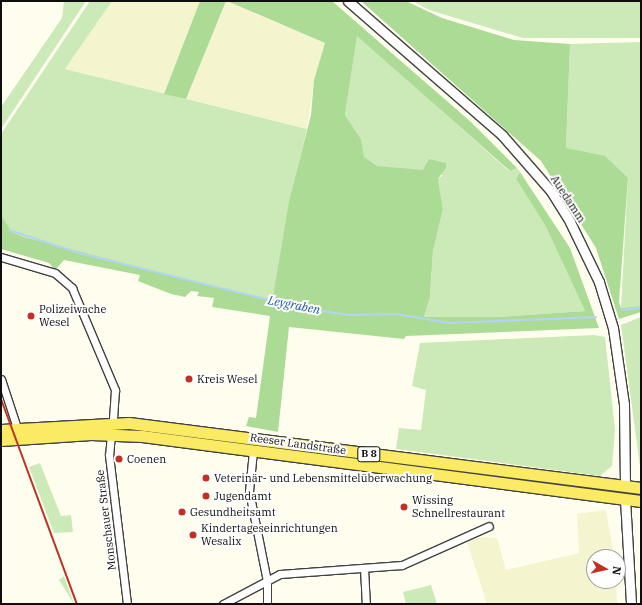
<!DOCTYPE html>
<meta charset="utf-8">
<style>
body{margin:0}
#map{position:relative;width:642px;height:605px;overflow:hidden;background:#fffeee;font-family:"IBM Plex Serif",serif}
div>[style]{position:absolute}
.farmland>*{inset:0;background:#f4f5ce}
.green>*{inset:0;background:#cbeab7}
.forest>*{inset:0;background:#acdb96}
.stream>*{height:2px;margin:-1px;padding:0 1px;transform-origin:1px;border-radius:1px;background:#b2d4f7}
.roads{filter:drop-shadow(1px 0 #414141) drop-shadow(-1px 0 #414141) drop-shadow(0 1px #414141) drop-shadow(0 -1px #414141)}
.minor>*{height:7px;margin:-3.5px;padding:0 3.5px;transform-origin:3.5px;border-radius:3.5px;background:#fff}
.tertiary>*{height:9px;margin:-4.5px;padding:0 4.5px;transform-origin:4.5px;border-radius:4.5px;background:#fff}
.primary>*{height:11px;margin:-5.5px;padding:0 5.5px;transform-origin:5.5px;border-radius:5.5px;background:#fbea63}
.rail>*{height:2px;margin:-1px;padding:0 1px;transform-origin:1px;border-radius:1px;background:#c13023}
.dots>*{width:11px;height:11px;translate:-50% -50%;box-sizing:border-box;border:2px solid #fff;border-radius:50%}
span{translate:-50% -50%;white-space:nowrap;text-align:center;line-height:1.15;-webkit-text-stroke:4px #fff;paint-order:stroke}
.shield-label span{padding:1px 3px;background:#fff;border:1px solid;border-radius:3px;-webkit-text-stroke-width:0}
.shield-label{font-size:10px;color:#0e0e0e;font-weight:700}
.street-label{font-size:11px;color:#0e0e0e}
.poi-label{font-size:11px;color:#0e0e0e}
.left{translate:0 -50%;text-align:left}
.water-label{font-size:12px;color:#1451a2;font-style:italic}
.frame{position:absolute;inset:0;border:2px solid #0e0e0e;pointer-events:none}
.north{position:absolute;left:586px;top:549px;width:40px;height:40px;box-sizing:border-box;background:#fff;border:1px solid #9f9f9f;border-radius:50%;rotate:98deg;font-size:11px;font-weight:700;line-height:16px;text-align:center;color:#0e0e0e}
.north::after{content:'';display:block;margin:auto;width:14px;height:18px;background:#c13023;clip-path:polygon(50% 0,100% 100%,50% 72%,0 100%)}
</style>
<div id="map">
<div class="farmland">
<div style="clip-path:polygon(112px 1px,200px 1px,164px 94px,65px 69px)"></div>
<div style="clip-path:polygon(226px 1px,325px 43px,314px 80px,307px 129px,186px 99px)"></div>
<div style="clip-path:polygon(606px 510px,614px 557px,594px 557px,594px 581px,616px 581px,617px 604px,487px 604px,467px 542px,481px 537px,497px 538px,506px 570px,579px 553px,577px 514px)"></div>
</div>
<div class="green">
<div style="clip-path:polygon(64px 1px,86px 1px,1px 129px,1px 107px,62px 18px)"></div>
<div style="clip-path:polygon(90px 1px,112px 1px,65px 69px,307px 129px,289px 202px,272px 301px,24px 237px,12px 232px,1px 215px,1px 134px)"></div>
<div style="clip-path:polygon(413px 1px,641px 1px,641px 38px,523px 38px,429px 10px)"></div>
<div style="clip-path:polygon(357px 35px,509px 171px,517px 168px,520px 172px,516px 179px,546px 227px,585px 311px,499px 317px,424px 317px,430px 297px,433px 251px,443px 209px,438px 179px,443px 175px,377px 166px,363px 157px,361px 139px,345px 115px)"></div>
<div style="clip-path:polygon(641px 42px,641px 306px,621px 308px,628px 178px,566px 148px,570px 44px)"></div>
<div style="clip-path:polygon(641px 317px,641px 474px,621px 325px)"></div>
<div style="clip-path:polygon(594px 335px,605px 337px,615px 430px,612px 466px,600px 476px,396px 449px,399px 428px,421px 430px,426px 390px,412px 386px,420px 343px)"></div>
<div style="clip-path:polygon(40px 463px,61px 516px,71px 515px,73px 532px,54px 533px,29px 467px)"></div>
<div style="clip-path:polygon(64px 576px,74px 604px,59px 580px)"></div>
<div style="clip-path:polygon(431px 585px,437px 604px,406px 604px,403px 592px)"></div>
</div>
<div class="forest">
<div style="clip-path:polygon(200px 1px,226px 1px,186px 99px,164px 94px)"></div>
<div style="clip-path:polygon(227px 1px,332px 1px,471px 122px,517px 168px,510px 171px,357px 36px,345px 115px,361px 139px,364px 157px,377px 166px,423px 170px,429px 159px,446px 163px,446px 168px,438px 179px,443px 209px,433px 251px,430px 297px,424px 317px,499px 317px,585px 311px,546px 227px,516px 179px,520px 172px,570px 248px,599px 328px,406px 336px,404px 339px,289px 327px,278px 432px,246px 426px,249px 417px,256px 418px,270px 316px,212px 307px,214px 298px,197px 296px,199px 292px,191px 291px,185px 297px,171px 294px,138px 281px,140px 275px,64px 260px,55px 270px,49px 263px,1px 249px,1px 215px,12px 232px,24px 237px,272px 301px,289px 201px,311px 115px,314px 80px,325px 43px)"></div>
<div style="clip-path:polygon(361px 1px,406px 1px,442px 18px,514px 40px,570px 44px,566px 148px,605px 156px,628px 178px,619px 302px,621px 308px,641px 306px,641px 312px,619px 319px,596px 248px,541px 161px)"></div>
</div>
<div class="stream">
<div style="left:9px;top:230px;width:74px;rotate:18.2deg"></div>
<div style="left:79px;top:253px;width:225px;rotate:13.9deg"></div>
<div style="left:297px;top:307px;width:53px;rotate:8.7deg"></div>
<div style="left:349px;top:315px;width:47px;rotate:-1.2deg"></div>
<div style="left:396px;top:314px;width:54px;rotate:9.6deg"></div>
<div style="left:449px;top:323px;width:147px;rotate:-2.3deg"></div>
<div style="left:622px;top:310px;width:19px;rotate:-6deg"></div>
</div>
<div class="roads">
<div class="minor">
<div style="left:1px;top:257px;width:56px;rotate:16.5deg"></div>
<div style="left:55px;top:273px;width:23px;rotate:41deg"></div>
<div style="left:72px;top:288px;width:111px;rotate:67.1deg"></div>
<div style="left:115px;top:390px;width:32px;rotate:94deg"></div>
<div style="left:1px;top:379px;width:52px;rotate:71.9deg"></div>
<div style="left:111px;top:434px;width:21px;rotate:95deg"></div>
<div style="left:109px;top:455px;width:150px;rotate:83.1deg"></div>
<div style="left:253px;top:451px;width:40px;rotate:95.7deg"></div>
<div style="left:249px;top:491px;width:92px;rotate:78.7deg"></div>
<div style="left:267px;top:581px;width:23px;rotate:90deg"></div>
<div style="left:364px;top:568px;width:36px;rotate:87deg"></div>
<div style="left:223px;top:604px;width:64px;rotate:-27.8deg"></div>
<div style="left:280px;top:574px;width:122px;rotate:-4.2deg"></div>
<div style="left:402px;top:565px;width:95px;rotate:-24.1deg"></div>
</div>
<div class="tertiary">
<div style="left:348px;top:1px;width:204px;rotate:41deg"></div>
<div style="left:502px;top:135px;width:74px;rotate:48.8deg"></div>
<div style="left:551px;top:191px;width:36px;rotate:58deg"></div>
<div style="left:570px;top:222px;width:67px;rotate:64.2deg"></div>
<div style="left:599px;top:282px;width:48px;rotate:73.1deg"></div>
<div style="left:613px;top:328px;width:77px;rotate:81.8deg"></div>
<div style="left:624px;top:404px;width:82px;rotate:89.3deg"></div>
<div style="left:625px;top:499px;width:105px;rotate:86.7deg"></div>
</div>
<div class="primary">
<div style="left:1px;top:430px;width:128px;rotate:-3.1deg"></div>
<div style="left:129px;top:423px;width:516px;rotate:7.24deg"></div>
<div style="left:1px;top:440px;width:90px;rotate:-3.8deg"></div>
<div style="left:91px;top:434px;width:51px;rotate:2.2deg"></div>
<div style="left:142px;top:436px;width:503px;rotate:7.42deg"></div>
</div>
</div>
<div class="rail">
<div style="left:1px;top:399px;width:219px;rotate:69.7deg"></div>
</div>
<div class="dots">
<div style="left:31px;top:316px;background:#c13023"></div>
<div style="left:189px;top:379px;background:#c13023"></div>
<div style="left:119px;top:459px;background:#c13023"></div>
<div style="left:206px;top:478px;background:#c13023"></div>
<div style="left:206px;top:496px;background:#c13023"></div>
<div style="left:404px;top:507px;background:#c13023"></div>
<div style="left:182px;top:512px;background:#c13023"></div>
<div style="left:193px;top:535px;background:#c13023"></div>
</div>
<div class="shield-label">
<span style="left:369px;top:454px">B 8</span>
</div>
<div class="street-label">
<span style="left:568px;top:199px;rotate:57deg">Auedamm</span>
<span style="left:298px;top:444px;rotate:8deg">Reeser Landstraße</span>
<span style="left:106px;top:520px;rotate:-97deg">Monschauer Straße</span>
</div>
<div class="poi-label">
<span class="left" style="left:39px;top:316px">Polizeiwache<br>Wesel</span>
<span class="left" style="left:197px;top:379px">Kreis Wesel</span>
<span class="left" style="left:127px;top:459px">Coenen</span>
<span class="left" style="left:214px;top:478px">Veterinär- und Lebensmittelüberwachung</span>
<span class="left" style="left:214px;top:496px">Jugendamt</span>
<span class="left" style="left:412px;top:507px">Wissing<br>Schnellrestaurant</span>
<span class="left" style="left:190px;top:512px">Gesundheitsamt</span>
<span class="left" style="left:201px;top:535px">Kindertageseinrichtungen<br>Wesalix</span>
</div>
<div class="water-label">
<span style="left:294px;top:305px;rotate:11deg">Leygraben</span>
</div>
<div class="frame"></div>
<div class="north">N</div>
</div>
